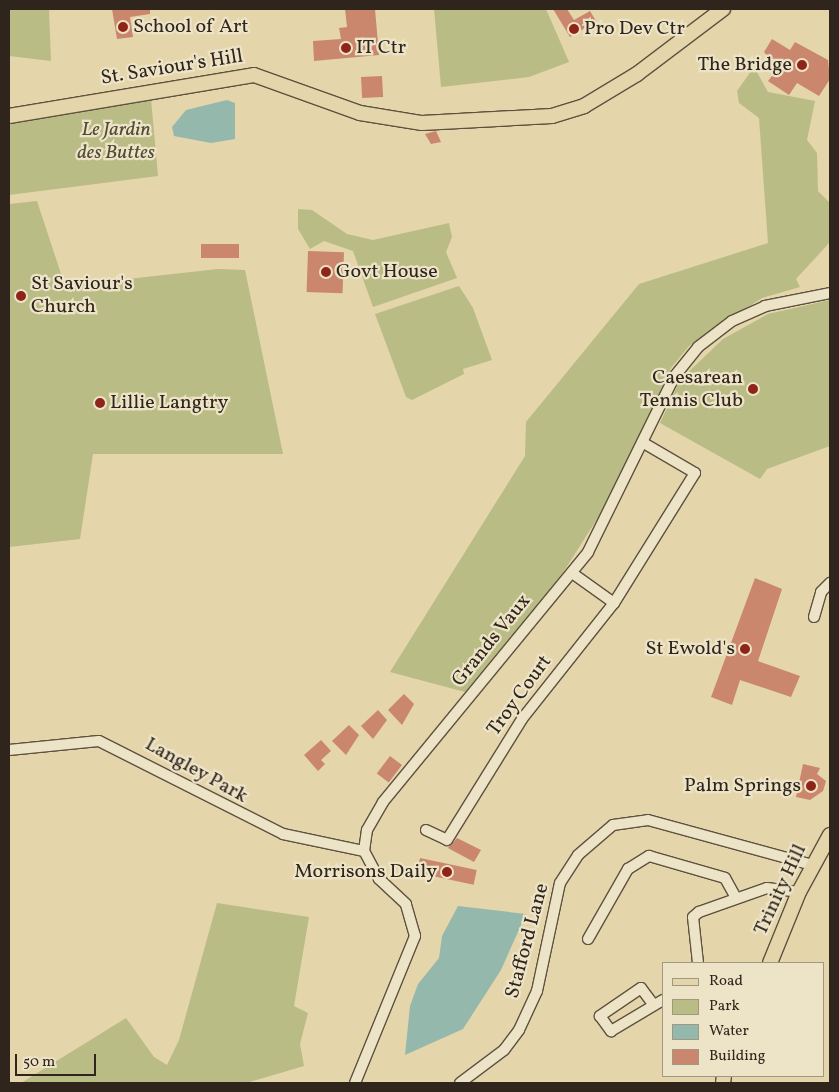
<!DOCTYPE html>
<style>
body{margin:0}
#map{position:relative;width:839px;height:1092px;overflow:hidden;background:#e4d5ab;font-family:Vollkorn,serif}
div>[style]{position:absolute}
.green>*{inset:0;background:#b9bc85}
.water>*{inset:0;background:#95b8ad}
.building>*{inset:0;background:#ca876d;transform-origin:0 0}
.roads{filter:drop-shadow(1px 0 #5d5140) drop-shadow(-1px 0 #5d5140) drop-shadow(0 1px #5d5140) drop-shadow(0 -1px #5d5140)}
.minor>*{height:10px;margin:-5px;padding:0 5px;transform-origin:5px;border-radius:5px;background:#ede4c8}
.major>*{height:14px;margin:-7px;padding:0 7px;transform-origin:7px;border-radius:7px;background:#e4d5ab}
.dots>*{width:14px;height:14px;translate:-50% -50%;box-sizing:border-box;border:2px solid #ede4c8;border-radius:50%}
span{translate:-50% -50%;white-space:nowrap;text-align:center;line-height:1.15;-webkit-text-stroke:4.5px #ede4c8;paint-order:stroke}
.poi-label{font-size:20px;color:#30251c}
.left{translate:0 -50%;text-align:left}
.right{translate:-100% -50%;text-align:right}
.street-label{font-size:20px;color:#30251c}
.park-label{font-size:20px;color:#524b36;font-style:italic}
.frame{position:absolute;inset:0;border:10px solid #30251c;pointer-events:none}
.legend{position:absolute;left:662px;top:962px;width:162px;height:115px;box-sizing:border-box;background:#ede4c8;border:1px solid #a19883;margin:0;padding:6px 9px;list-style:none;font-size:15px;color:#30251c}
.legend li{display:flex;align-items:center;gap:10px;height:25px}
.legend b{width:25px;border:1px solid #a19883}
.scale{position:absolute;left:15px;top:1054px;width:81px;height:22px;box-sizing:border-box;border:2px solid #30251c;border-top:0;padding-left:6px;font-size:15px;line-height:18px;white-space:nowrap;color:#30251c;-webkit-text-stroke:4px #ede4c8;paint-order:stroke}
</style>
<div id="map">
<div class="green">
<div style="clip-path:polygon(9px 9px,49px 9px,51px 61px,9px 56px)"></div>
<div style="clip-path:polygon(434px 9px,546px 9px,569px 62px,529px 77px,441px 87px)"></div>
<div style="clip-path:polygon(754px 67px,768px 92px,815px 101px,807px 140px,817px 153px,818px 191px,830px 203px,830px 242px,796px 279px,800px 287px,762px 298px,689px 346px,671px 368px,606px 505px,562px 574px,465px 692px,390px 672px,525px 456px,526px 422px,639px 284px,768px 243px,759px 118px,739px 103px,737px 91px)"></div>
<div style="clip-path:polygon(151px 99px,158px 176px,9px 195px,9px 124px,47px 112px)"></div>
<div style="clip-path:polygon(37px 201px,65px 286px,218px 269px,245px 270px,283px 454px,93px 454px,80px 539px,9px 547px,9px 204px)"></div>
<div style="clip-path:polygon(298px 209px,312px 210px,347px 234px,373px 240px,449px 223px,452px 237px,446px 252px,457px 278px,373px 307px,353px 251px,324px 241px,310px 249px,298px 229px)"></div>
<div style="clip-path:polygon(459px 286px,473px 308px,492px 360px,463px 369px,464px 374px,412px 400px,406px 397px,375px 314px)"></div>
<div style="clip-path:polygon(830px 300px,830px 446px,767px 469px,760px 479px,660px 423px,680px 380px,723px 339px,768px 314px)"></div>
<div style="clip-path:polygon(217px 903px,309px 917px,294px 1006px,308px 1013px,300px 1044px,304px 1066px,246px 1083px,21px 1083px,126px 1018px,154px 1057px,167px 1065px,179px 1040px)"></div>
</div>
<div class="water">
<div style="clip-path:polygon(227px 100px,235px 103px,235px 139px,211px 143px,174px 136px,172px 127px,186px 110px)"></div>
<div style="clip-path:polygon(458px 906px,526px 914px,501px 970px,463px 1029px,405px 1055px,410px 1006px,418px 984px,439px 958px,442px 936px)"></div>
</div>
<div class="building">
<div style="clip-path:polygon(112px 9px,150px 9px,150px 14px,130px 17px,133px 37px,117px 39px)"></div>
<div style="clip-path:polygon(345px 9px,375px 9px,379px 55px,314px 61px,313px 41px,341px 39px,339px 28px,347px 27px)"></div>
<div style="clip-path:polygon(553px 9px,567px 9px,574px 20px,590px 11px,596px 21px,570px 37px)"></div>
<div style="clip-path:polygon(772px 39px,790px 50px,795px 42px,828px 60px,830px 79px,819px 96px,797px 83px,789px 95px,768px 81px,778px 68px,764px 52px)"></div>
<div style="left:382px;top:76px;width:21px;height:21px;rotate:87deg"></div>
<div style="clip-path:polygon(436px 131px,441px 142px,431px 144px,425px 134px)"></div>
<div style="left:239px;top:244px;width:14px;height:38px;rotate:90deg"></div>
<div style="left:308px;top:251px;width:36px;height:41px;rotate:2deg"></div>
<div style="clip-path:polygon(755px 578px,782px 589px,758px 661px,800px 676px,791px 697px,740px 680px,732px 705px,711px 697px)"></div>
<div style="clip-path:polygon(404px 694px,414px 704px,402px 725px,388px 710px)"></div>
<div style="clip-path:polygon(378px 710px,387px 720px,373px 739px,361px 726px)"></div>
<div style="clip-path:polygon(349px 725px,359px 735px,346px 755px,332px 741px)"></div>
<div style="clip-path:polygon(321px 740px,331px 751px,321px 760px,325px 764px,318px 771px,304px 755px)"></div>
<div style="left:390px;top:756px;width:15px;height:22px;rotate:37deg"></div>
<div style="clip-path:polygon(803px 764px,820px 768px,817px 774px,826px 781px,823px 791px,810px 800px,796px 797px)"></div>
<div style="clip-path:polygon(457px 838px,481px 850px,474px 862px,448px 848px)"></div>
<div style="left:420px;top:858px;width:58px;height:15px;rotate:12deg"></div>
</div>
<div class="roads">
<div class="minor">
<div style="left:614px;top:603px;width:153px;rotate:-58.1deg"></div>
<div style="left:695px;top:473px;width:61px;rotate:-149.7deg"></div>
<div style="left:814px;top:617px;width:26px;rotate:-74deg"></div>
<div style="left:821px;top:592px;width:13px;rotate:-45deg"></div>
<div style="left:9px;top:750px;width:90px;rotate:-5.7deg"></div>
<div style="left:99px;top:741px;width:206px;rotate:26.8deg"></div>
<div style="left:283px;top:834px;width:83px;rotate:11.9deg"></div>
<div style="left:426px;top:830px;width:23px;rotate:25deg"></div>
<div style="left:447px;top:840px;width:142px;rotate:-58.2deg"></div>
<div style="left:522px;top:719px;width:148px;rotate:-51.6deg"></div>
<div style="left:614px;top:603px;width:52px;rotate:-144.5deg"></div>
<div style="left:588px;top:939px;width:81px;rotate:-60.3deg"></div>
<div style="left:628px;top:869px;width:25px;rotate:-32deg"></div>
<div style="left:649px;top:856px;width:79px;rotate:16.1deg"></div>
<div style="left:725px;top:878px;width:23px;rotate:61deg"></div>
<div style="left:698px;top:963px;width:46px;rotate:-96.2deg"></div>
<div style="left:693px;top:917px;width:8px;rotate:-40deg"></div>
<div style="left:699px;top:912px;width:72px;rotate:-19.4deg"></div>
<div style="left:767px;top:888px;width:32px;rotate:7deg"></div>
<div style="left:653px;top:1004px;width:20px;rotate:-127deg"></div>
<div style="left:641px;top:988px;width:50px;rotate:145.7deg"></div>
<div style="left:600px;top:1016px;width:19px;rotate:54deg"></div>
<div style="left:611px;top:1031px;width:61px;rotate:-30.8deg"></div>
<div style="left:355px;top:1083px;width:159px;rotate:-67.8deg"></div>
<div style="left:415px;top:936px;width:33px;rotate:-106deg"></div>
<div style="left:406px;top:904px;width:37px;rotate:-137deg"></div>
<div style="left:379px;top:879px;width:32px;rotate:-118deg"></div>
<div style="left:364px;top:851px;width:21px;rotate:-82deg"></div>
<div style="left:367px;top:830px;width:32px;rotate:-60deg"></div>
<div style="left:383px;top:802px;width:323px;rotate:-50.6deg"></div>
<div style="left:588px;top:552px;width:195px;rotate:-63.8deg"></div>
<div style="left:674px;top:377px;width:38px;rotate:-51deg"></div>
<div style="left:698px;top:347px;width:43px;rotate:-37.4deg"></div>
<div style="left:732px;top:321px;width:36px;rotate:-24deg"></div>
<div style="left:765px;top:306px;width:66px;rotate:-11.3deg"></div>
<div style="left:460px;top:1083px;width:55px;rotate:-36.9deg"></div>
<div style="left:504px;top:1050px;width:25px;rotate:-53deg"></div>
<div style="left:519px;top:1030px;width:43px;rotate:-65.2deg"></div>
<div style="left:537px;top:991px;width:110px;rotate:-78deg"></div>
<div style="left:560px;top:883px;width:33px;rotate:-57deg"></div>
<div style="left:578px;top:855px;width:46px;rotate:-40.6deg"></div>
<div style="left:613px;top:825px;width:35px;rotate:-8deg"></div>
<div style="left:648px;top:820px;width:170px;rotate:15.3deg"></div>
</div>
<div class="major">
<div style="left:9px;top:116px;width:248px;rotate:-9.5deg"></div>
<div style="left:254px;top:75px;width:113px;rotate:19.7deg"></div>
<div style="left:360px;top:113px;width:63px;rotate:9.2deg"></div>
<div style="left:422px;top:123px;width:130px;rotate:-3.1deg"></div>
<div style="left:552px;top:116px;width:34px;rotate:-17deg"></div>
<div style="left:584px;top:106px;width:62px;rotate:-31.1deg"></div>
<div style="left:637px;top:74px;width:108px;rotate:-37.1deg"></div>
<div style="left:770px;top:963px;width:77px;rotate:-67.8deg"></div>
<div style="left:799px;top:892px;width:65px;rotate:-61.5deg"></div>
<div style="left:723px;top:1083px;width:7px;rotate:-82deg"></div>
</div>
</div>
<div class="dots">
<div style="left:123px;top:27px;background:#8f2418"></div>
<div style="left:574px;top:29px;background:#8f2418"></div>
<div style="left:346px;top:48px;background:#8f2418"></div>
<div style="left:802px;top:65px;background:#8f2418"></div>
<div style="left:326px;top:272px;background:#8f2418"></div>
<div style="left:21px;top:296px;background:#8f2418"></div>
<div style="left:753px;top:389px;background:#8f2418"></div>
<div style="left:100px;top:403px;background:#8f2418"></div>
<div style="left:745px;top:649px;background:#8f2418"></div>
<div style="left:811px;top:786px;background:#8f2418"></div>
<div style="left:447px;top:872px;background:#8f2418"></div>
</div>
<div class="poi-label">
<span class="left" style="left:133px;top:27px">School of Art</span>
<span class="left" style="left:584px;top:29px">Pro Dev Ctr</span>
<span class="left" style="left:356px;top:48px">IT Ctr</span>
<span class="right" style="left:792px;top:65px">The Bridge</span>
<span class="left" style="left:336px;top:272px">Govt House</span>
<span class="left" style="left:31px;top:296px">St Saviour's<br>Church</span>
<span class="right" style="left:743px;top:390px">Caesarean<br>Tennis Club</span>
<span class="left" style="left:110px;top:403px">Lillie Langtry</span>
<span class="right" style="left:735px;top:649px">St Ewold's</span>
<span class="right" style="left:801px;top:786px">Palm Springs</span>
<span class="right" style="left:437px;top:872px">Morrisons Daily</span>
</div>
<div class="street-label">
<span style="left:172px;top:68px;rotate:-9deg">St. Saviour's Hill</span>
<span style="left:492px;top:641px;rotate:-51deg">Grands Vaux</span>
<span style="left:520px;top:696px;rotate:-54deg">Troy Court</span>
<span style="left:196px;top:771px;rotate:29deg">Langley Park</span>
<span style="left:781px;top:890px;rotate:-65deg">Trinity Hill</span>
<span style="left:528px;top:941px;rotate:-75deg">Stafford Lane</span>
</div>
<div class="park-label">
<span style="left:116px;top:142px">Le Jardin<br>des Buttes</span>
</div>
<div class="frame"></div>
<ul class="legend">
<li><b style="height:6px;background:#e4d5ab"></b>Road</li>
<li><b style="height:14px;background:#b9bc85"></b>Park</li>
<li><b style="height:14px;background:#95b8ad"></b>Water</li>
<li><b style="height:14px;background:#ca876d"></b>Building</li>
</ul>
<div class="scale">50 m</div>
</div>
